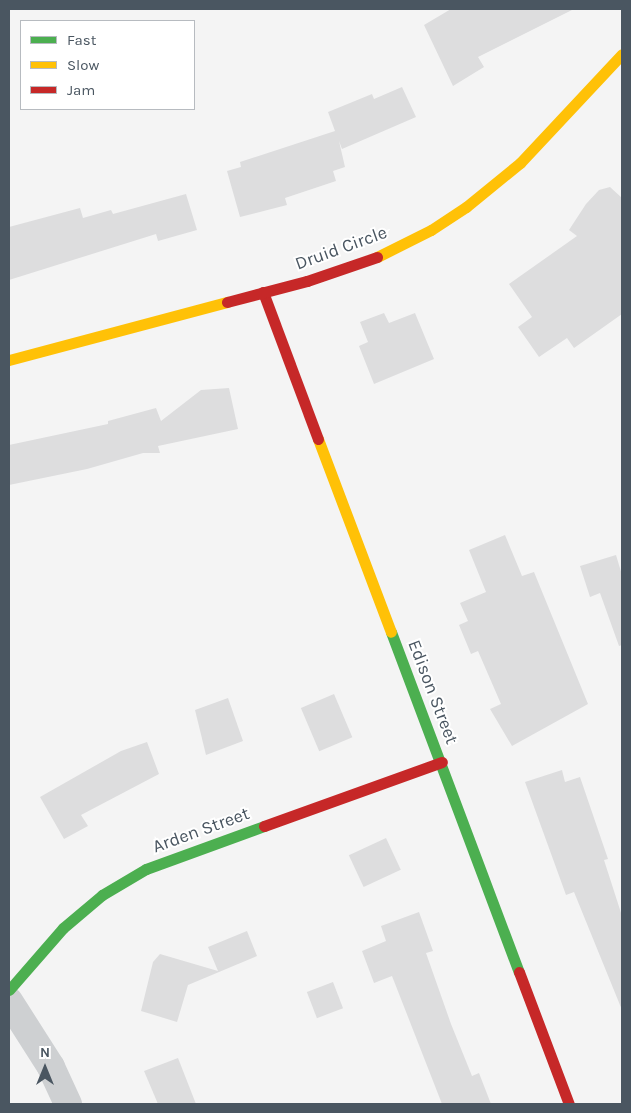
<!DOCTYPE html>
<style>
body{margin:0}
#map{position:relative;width:631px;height:1113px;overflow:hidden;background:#f4f4f4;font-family:Karla,sans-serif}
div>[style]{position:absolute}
.building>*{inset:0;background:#ddddde;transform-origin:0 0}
.street>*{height:28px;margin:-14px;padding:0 14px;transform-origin:14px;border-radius:14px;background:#ced0d2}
.fast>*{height:11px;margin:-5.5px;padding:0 5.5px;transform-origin:5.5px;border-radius:5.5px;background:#4caf50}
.slow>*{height:11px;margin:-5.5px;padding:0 5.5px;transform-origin:5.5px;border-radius:5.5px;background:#ffc107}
.jam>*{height:11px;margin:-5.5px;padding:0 5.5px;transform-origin:5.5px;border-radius:5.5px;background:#c62828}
span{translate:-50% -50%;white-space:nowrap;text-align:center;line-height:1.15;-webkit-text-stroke:4px #fff;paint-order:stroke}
.street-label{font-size:18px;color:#4a5661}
.frame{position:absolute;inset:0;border:10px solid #4a5661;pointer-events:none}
.legend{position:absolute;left:20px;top:20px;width:175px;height:90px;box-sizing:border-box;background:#fff;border:1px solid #b7bbc0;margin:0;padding:6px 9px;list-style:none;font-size:15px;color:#4a5661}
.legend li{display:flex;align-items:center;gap:10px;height:25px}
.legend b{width:25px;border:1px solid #b7bbc0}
.north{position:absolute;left:20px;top:1043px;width:50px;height:50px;-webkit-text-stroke:4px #fff;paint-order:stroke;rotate:0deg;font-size:14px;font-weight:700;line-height:20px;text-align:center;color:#4a5661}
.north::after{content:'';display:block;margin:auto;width:18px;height:22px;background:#4a5661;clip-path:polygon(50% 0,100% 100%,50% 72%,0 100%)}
</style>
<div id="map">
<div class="building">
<div style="clip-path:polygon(451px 9px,574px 9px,478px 57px,484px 67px,453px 86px,424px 25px)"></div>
<div style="clip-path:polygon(402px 87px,416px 117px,342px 149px,339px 141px,345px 167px,333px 171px,336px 181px,285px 198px,287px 205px,240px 217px,227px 171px,241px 167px,240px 162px,335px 131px,328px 112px,372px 94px,374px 99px)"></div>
<div style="clip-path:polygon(610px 187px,622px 198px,622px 314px,574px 348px,567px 338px,539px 357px,518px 327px,532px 317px,509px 284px,577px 236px,569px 230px,586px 204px,599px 190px)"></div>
<div style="clip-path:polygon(186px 194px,197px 230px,158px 241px,156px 234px,9px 280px,9px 227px,80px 208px,83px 218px,111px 210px,113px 214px)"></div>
<div style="clip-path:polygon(384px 313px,389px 323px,415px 313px,434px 359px,374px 384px,359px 346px,368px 342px,360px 322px)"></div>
<div style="clip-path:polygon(229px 388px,238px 429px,158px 446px,160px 453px,143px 453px,87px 469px,9px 485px,9px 445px,108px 424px,108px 421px,156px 408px,161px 421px,201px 390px)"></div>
<div style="clip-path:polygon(505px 535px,522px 576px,534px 572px,588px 704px,512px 746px,490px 709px,501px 704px,478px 651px,471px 654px,459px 625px,468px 621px,460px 603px,486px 592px,469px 550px)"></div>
<div style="clip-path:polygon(616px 555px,622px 575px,622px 645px,619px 646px,600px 593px,590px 597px,580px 566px)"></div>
<div style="left:334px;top:694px;width:47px;height:36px;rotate:67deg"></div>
<div style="clip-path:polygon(228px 698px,243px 741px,206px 755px,195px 710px)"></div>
<div style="clip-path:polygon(147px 742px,159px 774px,81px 815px,88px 826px,64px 839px,40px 797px,121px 751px)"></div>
<div style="clip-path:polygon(562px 770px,565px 782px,580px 777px,608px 859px,604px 860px,622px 916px,622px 1010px,574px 892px,566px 895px,525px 782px)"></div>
<div style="left:386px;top:838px;width:35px;height:41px;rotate:65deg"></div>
<div style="clip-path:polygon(419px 912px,433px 951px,426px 953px,451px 1024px,472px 1076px,479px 1073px,491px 1104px,442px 1104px,392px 976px,374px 983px,362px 951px,386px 941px,381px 926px)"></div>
<div style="clip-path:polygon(247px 931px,257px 956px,188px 985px,177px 1022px,141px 1011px,153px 962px,160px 954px,218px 971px,208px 947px)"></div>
<div style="left:333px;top:982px;width:28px;height:28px;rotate:69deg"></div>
<div style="clip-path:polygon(178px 1058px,196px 1104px,158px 1104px,144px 1071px)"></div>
</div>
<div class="street">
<div style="left:9px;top:1001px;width:78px;rotate:57.5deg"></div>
<div style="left:51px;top:1067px;width:41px;rotate:65.3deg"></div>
</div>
<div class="fast">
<div style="left:391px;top:632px;width:363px;rotate:69.4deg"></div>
<div style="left:9px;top:990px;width:82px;rotate:-48.9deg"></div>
<div style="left:63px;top:928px;width:51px;rotate:-40.2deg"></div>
<div style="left:102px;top:895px;width:51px;rotate:-30.6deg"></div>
<div style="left:146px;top:869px;width:126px;rotate:-20deg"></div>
</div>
<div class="slow">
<div style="left:377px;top:257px;width:60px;rotate:-26.6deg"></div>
<div style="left:431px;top:230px;width:42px;rotate:-33.3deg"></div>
<div style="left:466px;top:207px;width:70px;rotate:-39.2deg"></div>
<div style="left:520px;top:163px;width:149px;rotate:-46.9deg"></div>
<div style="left:9px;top:360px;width:226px;rotate:-14.9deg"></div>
<div style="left:318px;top:439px;width:206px;rotate:69.3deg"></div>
</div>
<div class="jam">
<div style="left:263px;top:292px;width:157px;rotate:69.5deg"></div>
<div style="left:227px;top:302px;width:83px;rotate:-14.7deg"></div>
<div style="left:307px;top:281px;width:74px;rotate:-18.9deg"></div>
<div style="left:264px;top:826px;width:189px;rotate:-19.8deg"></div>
<div style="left:519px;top:972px;width:141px;rotate:69.3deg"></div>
</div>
<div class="street-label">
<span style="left:341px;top:248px;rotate:-20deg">Druid Circle</span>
<span style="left:433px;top:692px;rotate:69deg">Edison Street</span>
<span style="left:201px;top:830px;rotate:-20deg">Arden Street</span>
</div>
<div class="frame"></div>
<ul class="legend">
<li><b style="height:6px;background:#4caf50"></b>Fast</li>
<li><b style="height:6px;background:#ffc107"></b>Slow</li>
<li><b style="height:6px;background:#c62828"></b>Jam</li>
</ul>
<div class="north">N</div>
</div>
